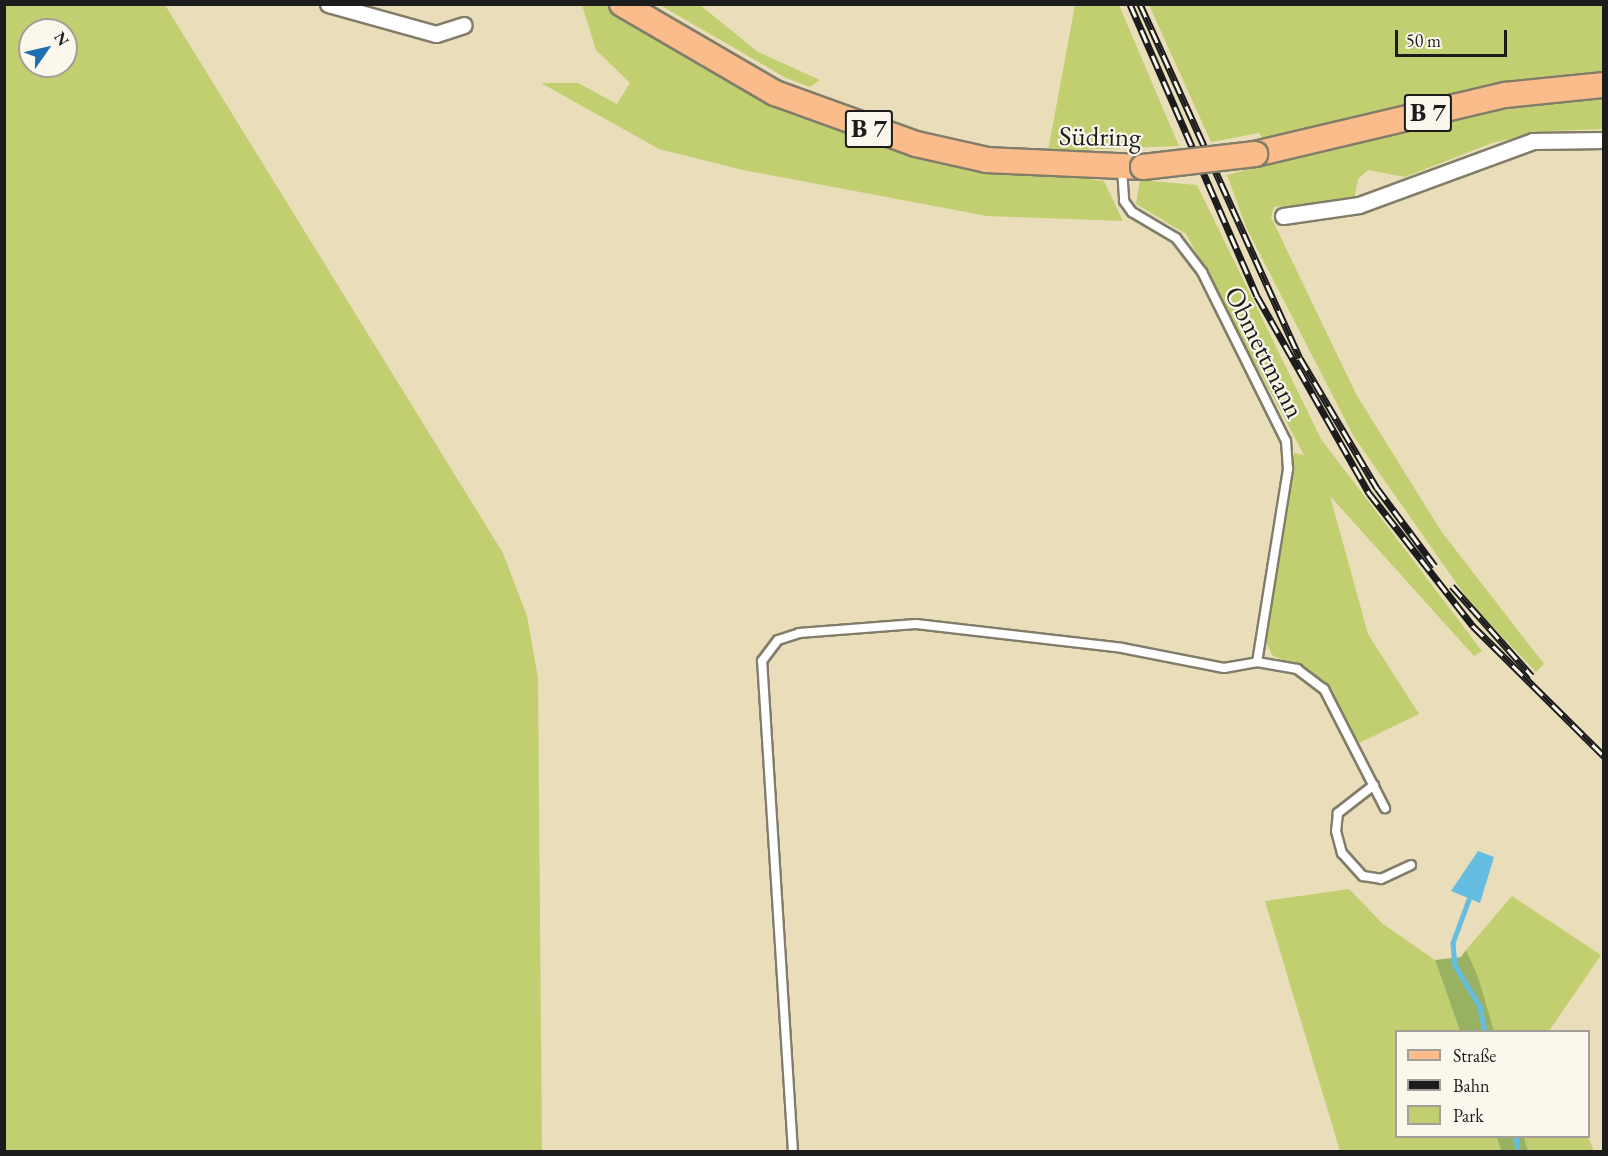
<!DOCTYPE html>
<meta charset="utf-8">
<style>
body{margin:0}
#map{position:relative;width:1608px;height:1156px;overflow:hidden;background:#e9deb9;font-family:"EB Garamond",serif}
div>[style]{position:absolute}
.green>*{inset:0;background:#c1cf70}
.forest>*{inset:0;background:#98b262}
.water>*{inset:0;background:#65bde2}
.stream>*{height:4.5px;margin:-2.25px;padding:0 2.25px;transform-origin:2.25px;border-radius:2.25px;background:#65bde2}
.roads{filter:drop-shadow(2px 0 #827d6a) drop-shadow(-2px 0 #827d6a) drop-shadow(0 2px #827d6a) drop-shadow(0 -2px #827d6a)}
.lane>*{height:8px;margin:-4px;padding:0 4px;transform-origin:4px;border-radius:4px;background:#fff}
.street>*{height:15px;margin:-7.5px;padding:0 7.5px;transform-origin:7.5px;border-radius:7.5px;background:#fff}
.primary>*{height:24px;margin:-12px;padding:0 12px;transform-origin:12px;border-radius:12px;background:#f9bc8a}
.rail>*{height:7px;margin-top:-3.5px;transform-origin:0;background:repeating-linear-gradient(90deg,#fbf7ec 0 14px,#1c1c1c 0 28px);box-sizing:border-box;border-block:2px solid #1c1c1c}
.bridges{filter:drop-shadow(2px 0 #827d6a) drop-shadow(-2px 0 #827d6a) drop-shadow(0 2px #827d6a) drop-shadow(0 -2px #827d6a)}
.primary-bridge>*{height:24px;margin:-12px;padding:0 12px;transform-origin:12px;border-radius:12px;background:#f9bc8a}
span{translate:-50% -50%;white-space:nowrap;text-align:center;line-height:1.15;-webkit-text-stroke:4.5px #fbf7ec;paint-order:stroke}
.shield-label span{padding:2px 4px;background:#fbf7ec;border:2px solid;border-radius:4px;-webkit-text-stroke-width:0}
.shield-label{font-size:26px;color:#1c1c1c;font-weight:700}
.street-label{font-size:27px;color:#1c1c1c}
.frame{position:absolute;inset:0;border:6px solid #1c1c1c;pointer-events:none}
.legend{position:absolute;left:1395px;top:1030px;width:195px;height:108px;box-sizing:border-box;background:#fbf7ec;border:2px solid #a29f99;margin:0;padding:8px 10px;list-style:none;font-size:18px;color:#1c1c1c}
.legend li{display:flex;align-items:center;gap:12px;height:30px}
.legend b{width:30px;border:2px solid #a29f99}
.north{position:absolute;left:18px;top:18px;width:60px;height:60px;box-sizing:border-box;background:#fbf7ec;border:2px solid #a29f99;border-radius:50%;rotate:56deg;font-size:16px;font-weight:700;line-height:24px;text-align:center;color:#1c1c1c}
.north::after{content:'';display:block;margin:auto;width:21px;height:27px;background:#1f6fb2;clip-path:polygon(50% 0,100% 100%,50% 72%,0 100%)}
.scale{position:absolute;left:1395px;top:30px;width:112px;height:27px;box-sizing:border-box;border:3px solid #1c1c1c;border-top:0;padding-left:8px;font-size:18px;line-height:21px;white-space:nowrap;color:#1c1c1c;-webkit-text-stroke:4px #fbf7ec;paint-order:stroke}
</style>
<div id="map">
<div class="green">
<div style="clip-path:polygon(evenodd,5px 4px,165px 5px,503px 553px,527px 616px,538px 678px,542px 1151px,5px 1151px,5px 4px,30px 30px,66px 30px,66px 66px,30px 66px,30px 30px)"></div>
<div style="clip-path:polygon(582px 5px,605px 5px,768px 99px,845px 132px,919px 154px,1104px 181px,1123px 221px,987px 216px,743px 170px,659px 149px,541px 83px,578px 83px,617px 104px,630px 83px,596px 50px)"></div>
<div style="clip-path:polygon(660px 5px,700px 5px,758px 52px,820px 80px,810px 87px,786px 78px)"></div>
<div style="clip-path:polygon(1075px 5px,1119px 5px,1179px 146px,1048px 151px)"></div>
<div style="clip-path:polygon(1149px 5px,1603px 5px,1603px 75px,1538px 78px,1265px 142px,1259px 133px,1211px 142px)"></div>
<div style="clip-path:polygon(1603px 95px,1603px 129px,1549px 131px,1492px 143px,1405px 177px,1368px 170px,1358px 179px,1354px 200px,1274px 207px,1271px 217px,1356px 394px,1441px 531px,1544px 664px,1536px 672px,1471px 604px,1354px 437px,1246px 227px,1227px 175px,1490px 106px)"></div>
<div style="clip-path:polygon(1140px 180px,1197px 185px,1321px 439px,1482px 651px,1474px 656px,1330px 496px,1368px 634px,1419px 714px,1359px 743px,1323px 680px,1272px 655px,1266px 642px,1294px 453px,1304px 455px,1186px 234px,1136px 204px)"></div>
<div style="clip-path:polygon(1349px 889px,1383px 924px,1435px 960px,1460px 1031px,1396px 1032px,1396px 1136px,1497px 1137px,1501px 1151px,1340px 1151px,1265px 901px)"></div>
<div style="clip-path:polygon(1512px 896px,1601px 955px,1549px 1031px,1494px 1032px,1466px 950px)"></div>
<div style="clip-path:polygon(1524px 1137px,1588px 1137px,1594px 1151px,1528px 1151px)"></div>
</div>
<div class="forest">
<div style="clip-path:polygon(1466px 950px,1478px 977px,1494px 1031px,1460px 1031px,1435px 960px,1461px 957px)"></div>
<div style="clip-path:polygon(1497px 1137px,1524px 1137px,1528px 1151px,1501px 1151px)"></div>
</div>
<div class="water">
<div style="clip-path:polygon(1478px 851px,1494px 857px,1480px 903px,1451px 891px)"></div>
</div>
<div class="stream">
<div style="left:1469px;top:900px;width:46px;rotate:110.4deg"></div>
<div style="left:1453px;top:943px;width:22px;rotate:85deg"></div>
<div style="left:1455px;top:965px;width:49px;rotate:59.2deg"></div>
<div style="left:1480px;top:1007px;width:25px;rotate:79deg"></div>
<div style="left:1516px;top:1136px;width:16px;rotate:83deg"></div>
</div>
<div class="roads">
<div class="lane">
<div style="left:1122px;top:169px;width:32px;rotate:86deg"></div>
<div style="left:1124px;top:201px;width:14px;rotate:54deg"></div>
<div style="left:1132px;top:212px;width:51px;rotate:30.6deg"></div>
<div style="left:1176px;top:238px;width:43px;rotate:52.6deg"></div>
<div style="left:1202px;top:272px;width:189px;rotate:63.6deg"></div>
<div style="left:1286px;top:441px;width:28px;rotate:86deg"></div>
<div style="left:1288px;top:469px;width:195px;rotate:99.1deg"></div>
<div style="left:1374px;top:785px;width:46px;rotate:142.1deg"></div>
<div style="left:1338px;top:813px;width:18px;rotate:96deg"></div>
<div style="left:1336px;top:831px;width:23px;rotate:75deg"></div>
<div style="left:1342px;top:853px;width:31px;rotate:48deg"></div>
<div style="left:1363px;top:876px;width:18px;rotate:9deg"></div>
<div style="left:1381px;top:879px;width:33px;rotate:-25deg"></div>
<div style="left:793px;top:1152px;width:492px;rotate:-93.6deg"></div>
<div style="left:762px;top:661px;width:26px;rotate:-53deg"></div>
<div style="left:778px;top:640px;width:22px;rotate:-18deg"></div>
<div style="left:799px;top:633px;width:117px;rotate:-4.4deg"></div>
<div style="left:916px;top:624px;width:207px;rotate:6.6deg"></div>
<div style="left:1122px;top:648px;width:104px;rotate:11.1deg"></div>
<div style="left:1224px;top:668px;width:34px;rotate:-10deg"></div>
<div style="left:1257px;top:662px;width:41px;rotate:9.9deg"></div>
<div style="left:1297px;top:669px;width:34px;rotate:37deg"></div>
<div style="left:1324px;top:689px;width:134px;rotate:62.9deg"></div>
</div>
<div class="street">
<div style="left:328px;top:4px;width:112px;rotate:15.5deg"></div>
<div style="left:436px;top:34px;width:29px;rotate:-18deg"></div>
<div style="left:1283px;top:216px;width:77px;rotate:-8.2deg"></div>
<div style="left:1359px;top:205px;width:185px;rotate:-20.2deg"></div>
<div style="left:1533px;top:141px;width:71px;rotate:-0.8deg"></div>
</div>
<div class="primary">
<div style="left:622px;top:4px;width:177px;rotate:30.2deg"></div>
<div style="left:775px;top:93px;width:150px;rotate:19.9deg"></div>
<div style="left:916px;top:144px;width:73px;rotate:12.7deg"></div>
<div style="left:987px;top:160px;width:156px;rotate:2.6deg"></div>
<div style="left:1255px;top:154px;width:257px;rotate:-13.3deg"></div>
<div style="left:1505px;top:95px;width:100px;rotate:-5.8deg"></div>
</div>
</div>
<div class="rail">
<div style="left:1130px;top:4px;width:318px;rotate:66.5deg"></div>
<div style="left:1257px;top:296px;width:227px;rotate:60.4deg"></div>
<div style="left:1369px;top:493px;width:169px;rotate:52deg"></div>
<div style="left:1473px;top:626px;width:185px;rotate:44.8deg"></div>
<div style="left:1140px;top:4px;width:388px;rotate:65.7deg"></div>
<div style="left:1300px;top:358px;width:151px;rotate:59.4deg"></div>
<div style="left:1377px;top:488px;width:97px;rotate:53.4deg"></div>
<div style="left:1452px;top:586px;width:120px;rotate:48.4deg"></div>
</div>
<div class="bridges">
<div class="primary-bridge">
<div style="left:1143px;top:167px;width:113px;rotate:-6.6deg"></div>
</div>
</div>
<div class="shield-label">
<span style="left:1428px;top:113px">B 7</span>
<span style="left:869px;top:129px">B 7</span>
</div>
<div class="street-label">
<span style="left:1100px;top:136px;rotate:1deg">Südring</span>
<span style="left:1265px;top:352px;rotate:63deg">Obmettmann</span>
</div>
<div class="frame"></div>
<ul class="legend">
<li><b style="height:8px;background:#f9bc8a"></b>Straße</li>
<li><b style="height:8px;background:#1c1c1c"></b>Bahn</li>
<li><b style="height:16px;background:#c1cf70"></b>Park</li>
</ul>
<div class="north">N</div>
<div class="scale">50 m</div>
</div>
